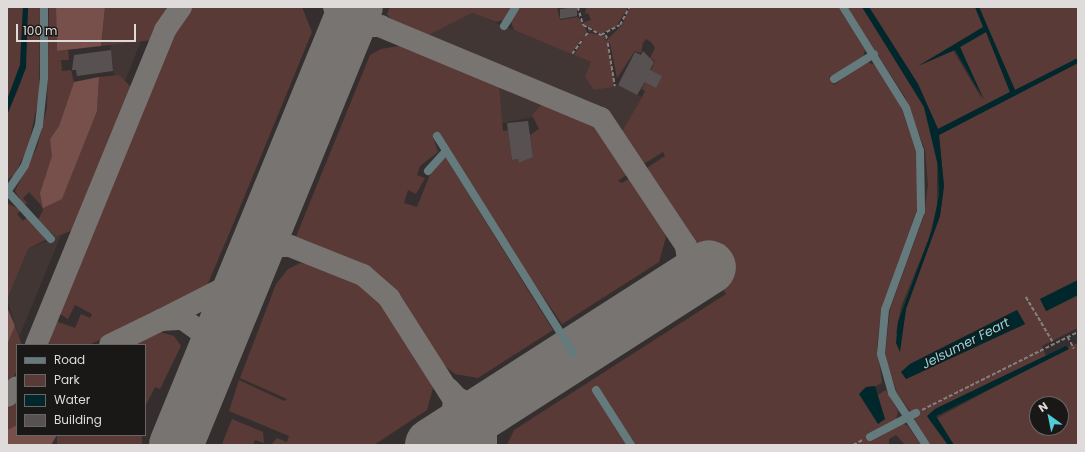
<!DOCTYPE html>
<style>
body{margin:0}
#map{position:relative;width:1085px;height:452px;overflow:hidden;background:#342f2e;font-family:Poppins,sans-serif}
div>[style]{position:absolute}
.built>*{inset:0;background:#423635}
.green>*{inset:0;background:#593a37;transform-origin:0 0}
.forest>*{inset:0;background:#77504c}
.water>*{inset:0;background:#00272b}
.taxiway>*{height:22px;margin:-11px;padding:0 11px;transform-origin:11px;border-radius:11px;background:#787472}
.runway>*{height:54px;margin:-27px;padding:0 27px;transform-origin:27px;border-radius:27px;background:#787472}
.building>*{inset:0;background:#575251}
.path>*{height:1.5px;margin-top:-0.75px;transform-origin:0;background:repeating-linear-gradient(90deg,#84807f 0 4px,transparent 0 6px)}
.minor>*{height:8px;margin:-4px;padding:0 4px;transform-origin:4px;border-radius:4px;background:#657a7c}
span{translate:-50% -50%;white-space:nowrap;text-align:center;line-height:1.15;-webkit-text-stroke:3px #1a1817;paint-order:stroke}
.water-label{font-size:13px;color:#85dbe4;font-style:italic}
.frame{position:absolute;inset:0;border:8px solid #dedbda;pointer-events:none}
.legend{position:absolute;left:16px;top:344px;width:130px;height:92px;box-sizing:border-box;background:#1a1817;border:1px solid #686665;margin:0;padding:5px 7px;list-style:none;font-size:12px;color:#dedbda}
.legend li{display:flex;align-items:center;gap:8px;height:20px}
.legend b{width:20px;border:1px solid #686665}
.north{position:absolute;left:1029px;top:396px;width:40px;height:40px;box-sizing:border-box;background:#1a1817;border:1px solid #686665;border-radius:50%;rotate:327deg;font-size:11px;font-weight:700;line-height:16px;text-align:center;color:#dedbda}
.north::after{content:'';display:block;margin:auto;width:14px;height:18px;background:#52cbd8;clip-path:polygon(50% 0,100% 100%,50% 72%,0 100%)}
.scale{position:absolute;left:16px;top:24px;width:120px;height:18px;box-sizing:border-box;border:2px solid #dedbda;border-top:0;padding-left:5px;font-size:12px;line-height:14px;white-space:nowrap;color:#dedbda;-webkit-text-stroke:3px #1a1817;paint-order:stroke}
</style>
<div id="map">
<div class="built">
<div style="clip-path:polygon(472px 13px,591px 62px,594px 90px,618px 85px,642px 97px,621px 133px,596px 104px,429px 35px)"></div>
<div style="clip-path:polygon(141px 41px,125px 81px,114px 76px,110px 43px)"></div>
<div style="clip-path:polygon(499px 84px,544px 102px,533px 117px,502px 123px)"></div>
<div style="clip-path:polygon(41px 232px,56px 237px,61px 235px,19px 337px,7px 300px,28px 249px,47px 241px)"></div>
</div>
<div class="green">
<div style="clip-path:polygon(7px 7px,23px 7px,20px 65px,7px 100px)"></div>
<div style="clip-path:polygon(28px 7px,40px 7px,39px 95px,28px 148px,14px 175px,7px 180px,7px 115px,21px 82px)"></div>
<div style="clip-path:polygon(49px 7px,56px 7px,57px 51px,68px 50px,69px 60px,61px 60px,62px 71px,71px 70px,74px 82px,59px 126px,50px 139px,53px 155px,40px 193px,90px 126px,97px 111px,99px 77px,119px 75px,132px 88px,75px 229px,56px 237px,38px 220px,43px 210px,40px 204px,29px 192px,23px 198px,28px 204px,23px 204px,15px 191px,37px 147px,47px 108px)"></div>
<div style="clip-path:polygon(105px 7px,167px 7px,153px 40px,101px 46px)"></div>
<div style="clip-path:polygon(192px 7px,302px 7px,312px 32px,229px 234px,206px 288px,89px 345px,49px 345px,53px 320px,75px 328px,81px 314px,90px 318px,92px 314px,75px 305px,68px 319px,57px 312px,171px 35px)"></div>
<div style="clip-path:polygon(390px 7px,512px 7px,504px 20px,496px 22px,472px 13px,429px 35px,391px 20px,387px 14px)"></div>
<div style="clip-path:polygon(521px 7px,557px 7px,560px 20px,578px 17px,587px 31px,584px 35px,590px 33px,605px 36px,606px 41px,622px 25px,630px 7px,838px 7px,865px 50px,863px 57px,829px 77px,834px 85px,867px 62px,875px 65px,901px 107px,917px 154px,917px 209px,881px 311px,877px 346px,882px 383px,872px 388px,883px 416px,876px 396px,886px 390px,898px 411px,896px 420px,908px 426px,921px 445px,905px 445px,896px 435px,889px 439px,889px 445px,635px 445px,598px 386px,592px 390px,627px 445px,507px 445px,514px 430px,726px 294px,645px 169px,665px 156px,663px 152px,642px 165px,621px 133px,642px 97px,645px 91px,642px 89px,655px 61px,650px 58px,655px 48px,651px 42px,646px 39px,643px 43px,641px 53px,635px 51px,617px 78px,610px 43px,607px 43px,615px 80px,612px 87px,594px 90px,585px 77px,591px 62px,574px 55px,583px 41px,581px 39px,571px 54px,514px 30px,511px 22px)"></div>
<div style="clip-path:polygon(586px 7px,628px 7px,616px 27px,600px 34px,582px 23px,591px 20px,588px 13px,585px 14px)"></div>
<div style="clip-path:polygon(evenodd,847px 7px,862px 7px,906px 75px,924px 107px,937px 152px,937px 207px,928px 241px,901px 307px,896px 333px,901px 338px,906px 309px,940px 216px,944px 186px,939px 135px,1078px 63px,1078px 280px,1040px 299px,1047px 311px,1078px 295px,1078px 328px,1042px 346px,1046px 356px,935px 409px,929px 419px,948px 445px,931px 445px,914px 421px,915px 418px,897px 393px,885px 356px,890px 309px,924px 216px,928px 185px,925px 150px,905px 97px,847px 7px,1017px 310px,1025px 324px,906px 379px,902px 372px,910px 364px,1017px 310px)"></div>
<div style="clip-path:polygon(869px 7px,975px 7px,984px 27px,953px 50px,982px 99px,960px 47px,986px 32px,1010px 92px,938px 129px,918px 84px)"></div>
<div style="clip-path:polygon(979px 7px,1078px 7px,1078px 58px,1015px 90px)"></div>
<div style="clip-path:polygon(399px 46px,499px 84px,503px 131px,508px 130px,512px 160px,518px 159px,519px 163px,533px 157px,530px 135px,539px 129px,532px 115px,544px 102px,592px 122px,602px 130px,629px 173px,618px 181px,622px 183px,632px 177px,662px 223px,666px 237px,659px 262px,562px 324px,433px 137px,438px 152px,420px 166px,417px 175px,425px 178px,416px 194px,408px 190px,404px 203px,417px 207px,429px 177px,441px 158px,446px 158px,553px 330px,478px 378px,455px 374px,440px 362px,391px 289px,378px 276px,295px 239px,370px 55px,381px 49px)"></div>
<div style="clip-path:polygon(7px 203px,21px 210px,17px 214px,23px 221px,27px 217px,47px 239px,28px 249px,7px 300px)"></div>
<div style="clip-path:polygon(300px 263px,320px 266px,371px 290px,427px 370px,433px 388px,427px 410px,374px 445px,271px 445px,277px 438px,287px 442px,289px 436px,229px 411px,239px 380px,284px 401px,287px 399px,240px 378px,276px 284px,288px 269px)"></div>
<div style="clip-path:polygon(15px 326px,22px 345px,17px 345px,17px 371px,7px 387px,7px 345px)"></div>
<div style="clip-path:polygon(160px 332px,174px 336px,181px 346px,160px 389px,155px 387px,145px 407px,145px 345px,131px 345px)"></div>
<div style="clip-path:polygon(evenodd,1075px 344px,1078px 344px,1078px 445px,954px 445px,935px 419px,1075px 344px,1037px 404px,1061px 404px,1061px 428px,1037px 428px,1037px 404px)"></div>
<div style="clip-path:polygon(17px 399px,17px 425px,7px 430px,7px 404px)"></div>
<div style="clip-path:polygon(232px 419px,263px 432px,264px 443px,255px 440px,253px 445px,215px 445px,222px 444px)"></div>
<div style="left:57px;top:435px;width:85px;height:12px"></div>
</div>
<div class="forest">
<div style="clip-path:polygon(56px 7px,105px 7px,101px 46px,57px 51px)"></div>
<div style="clip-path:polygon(99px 77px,97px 111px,62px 199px,43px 208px,40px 193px,52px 156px,50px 139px,59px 126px,74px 82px)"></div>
<div style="clip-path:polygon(7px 307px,15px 326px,7px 345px)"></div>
<div style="clip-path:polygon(17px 425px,17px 435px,57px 435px,51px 445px,7px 445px,7px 430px)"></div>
</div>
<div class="water">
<div style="clip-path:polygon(23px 7px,28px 7px,26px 68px,7px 115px,7px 100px,20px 65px)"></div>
<div style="clip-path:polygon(862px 7px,869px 7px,918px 84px,938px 129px,1010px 92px,986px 32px,960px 47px,984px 100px,955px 50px,918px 66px,983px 27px,975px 7px,979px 7px,1015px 90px,1078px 58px,1078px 63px,939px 135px,944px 186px,940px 216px,906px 309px,900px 352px,896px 343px,898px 322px,932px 230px,939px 195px,938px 166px,924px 107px)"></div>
<div style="clip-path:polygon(1078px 280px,1078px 295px,1046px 311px,1040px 299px)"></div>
<div style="clip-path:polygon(1017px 310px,1025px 324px,906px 379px,901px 372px,910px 364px)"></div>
<div style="clip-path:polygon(1066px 346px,1069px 349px,936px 416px,954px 445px,948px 445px,929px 419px,927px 416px,935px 409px)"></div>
<div style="clip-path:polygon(875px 386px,885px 419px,878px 424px,859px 394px,866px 387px)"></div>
</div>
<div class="taxiway">
<div style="left:334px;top:7px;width:289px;rotate:22.6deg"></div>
<div style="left:601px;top:118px;width:154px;rotate:56.4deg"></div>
<div style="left:686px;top:246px;width:28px;rotate:82deg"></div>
<div style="left:690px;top:274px;width:18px;rotate:135deg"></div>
<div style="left:340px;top:47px;width:31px;rotate:-42deg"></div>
<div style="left:363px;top:26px;width:18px"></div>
<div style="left:161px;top:320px;width:82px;rotate:-26.9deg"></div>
<div style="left:234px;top:283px;width:43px;rotate:-47.8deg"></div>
<div style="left:263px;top:251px;width:17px;rotate:-17deg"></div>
<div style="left:279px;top:246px;width:11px"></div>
<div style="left:290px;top:246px;width:79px;rotate:21.7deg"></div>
<div style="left:363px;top:275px;width:35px;rotate:41deg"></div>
<div style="left:389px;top:298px;width:121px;rotate:57.5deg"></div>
<div style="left:454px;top:400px;width:26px;rotate:97deg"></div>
<div style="left:451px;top:426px;width:20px;rotate:131deg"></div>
<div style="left:36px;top:345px;width:340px;rotate:-67.7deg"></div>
<div style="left:165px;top:30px;width:28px;rotate:-55deg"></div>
<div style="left:110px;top:345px;width:57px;rotate:-26.1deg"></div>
<div style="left:161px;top:320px;width:22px;rotate:-3deg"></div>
<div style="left:183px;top:319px;width:22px;rotate:36deg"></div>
<div style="left:201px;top:332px;width:13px;rotate:61deg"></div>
<div style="left:207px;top:343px;width:27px;rotate:92deg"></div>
<div style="left:449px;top:389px;width:12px;rotate:48deg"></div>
<div style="left:457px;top:398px;width:17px;rotate:24deg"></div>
<div style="left:473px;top:405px;width:28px;rotate:-10deg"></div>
<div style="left:7px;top:396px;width:13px;rotate:-42deg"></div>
<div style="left:486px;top:445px;width:22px;rotate:-90deg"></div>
<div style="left:486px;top:423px;width:27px;rotate:-57deg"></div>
</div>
<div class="runway">
<div style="left:176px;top:445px;width:474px;rotate:-67.7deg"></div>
<div style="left:432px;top:445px;width:329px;rotate:-32.7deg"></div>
</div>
<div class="building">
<div style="clip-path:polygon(577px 7px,577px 16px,560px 19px,560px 9px)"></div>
<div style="clip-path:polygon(111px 50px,113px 71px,77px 76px,76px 70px,72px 70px,74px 55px)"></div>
<div style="clip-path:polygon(643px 51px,654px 62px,650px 70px,662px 76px,656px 88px,645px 82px,637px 95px,618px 85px,635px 52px,641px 55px)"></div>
<div style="clip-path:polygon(528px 121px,533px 157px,519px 163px,518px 159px,512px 160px,507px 123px)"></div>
</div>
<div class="path">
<div style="left:578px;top:7px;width:19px;rotate:74deg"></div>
<div style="left:583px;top:25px;width:21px;rotate:29deg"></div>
<div style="left:601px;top:35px;width:21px;rotate:-28deg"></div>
<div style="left:620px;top:25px;width:20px;rotate:-63deg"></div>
<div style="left:606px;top:35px;width:6px;rotate:72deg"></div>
<div style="left:585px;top:36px;width:6px;rotate:-51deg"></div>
<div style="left:608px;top:43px;width:44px;rotate:80.8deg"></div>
<div style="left:572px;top:54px;width:17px;rotate:-54deg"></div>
<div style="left:1026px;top:297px;width:55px;rotate:59.2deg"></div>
<div style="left:1068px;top:337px;width:13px;rotate:63deg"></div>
<div style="left:922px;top:410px;width:174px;rotate:-26.6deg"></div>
<div style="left:853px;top:445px;width:11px;rotate:-27deg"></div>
</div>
<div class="minor">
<div style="left:843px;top:7px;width:119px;rotate:58deg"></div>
<div style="left:906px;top:108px;width:45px;rotate:72deg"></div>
<div style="left:920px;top:151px;width:60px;rotate:89deg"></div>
<div style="left:921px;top:211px;width:105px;rotate:110deg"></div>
<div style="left:885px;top:310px;width:44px;rotate:95.2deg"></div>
<div style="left:881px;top:354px;width:41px;rotate:74.2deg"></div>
<div style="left:892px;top:393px;width:62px;rotate:56.8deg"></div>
<div style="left:504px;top:26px;width:22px;rotate:-58deg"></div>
<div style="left:834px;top:79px;width:47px;rotate:-32deg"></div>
<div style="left:437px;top:136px;width:257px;rotate:57.9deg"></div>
<div style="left:428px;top:171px;width:27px;rotate:-48deg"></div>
<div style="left:7px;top:191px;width:65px;rotate:47.5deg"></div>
<div style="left:7px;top:192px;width:32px;rotate:-56deg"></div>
<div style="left:25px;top:165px;width:42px;rotate:-70.7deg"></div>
<div style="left:39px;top:125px;width:47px;rotate:-83.9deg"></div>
<div style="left:44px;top:78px;width:71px;rotate:-90deg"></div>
<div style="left:596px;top:390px;width:65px;rotate:57.5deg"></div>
<div style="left:870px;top:437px;width:52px;rotate:-27.6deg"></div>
</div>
<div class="water-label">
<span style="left:966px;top:344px;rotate:-27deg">Jelsumer Feart</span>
</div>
<div class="frame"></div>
<ul class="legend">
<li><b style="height:5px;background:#657a7c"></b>Road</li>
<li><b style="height:11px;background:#593a37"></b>Park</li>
<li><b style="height:11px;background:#00272b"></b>Water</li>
<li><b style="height:11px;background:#575251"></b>Building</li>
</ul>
<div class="north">N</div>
<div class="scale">100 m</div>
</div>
